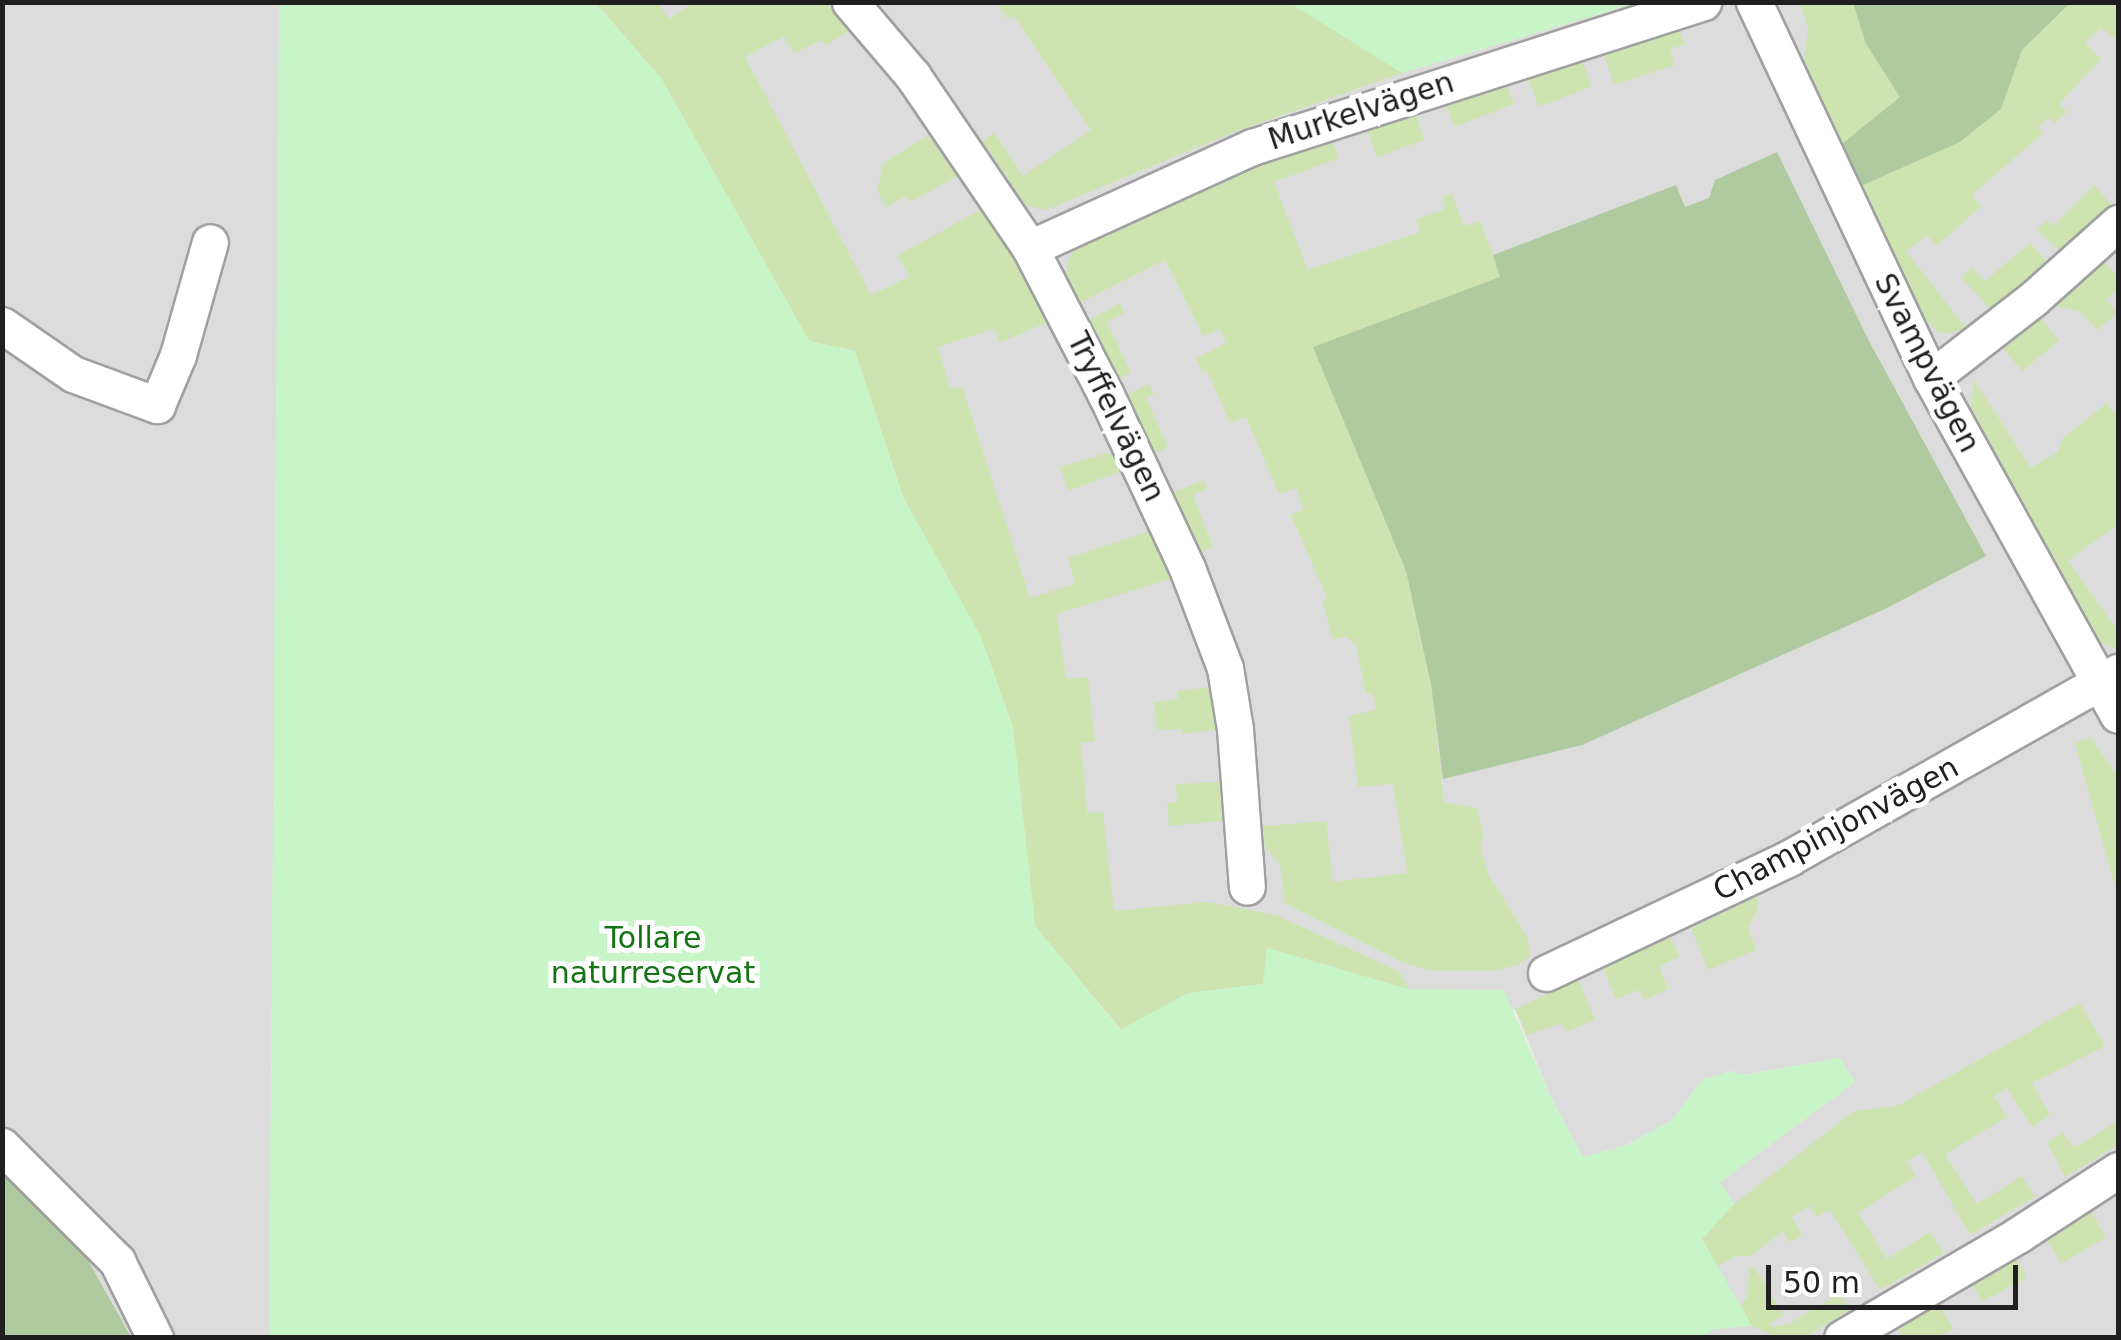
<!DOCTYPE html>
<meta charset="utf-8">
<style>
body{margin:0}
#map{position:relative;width:2121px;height:1340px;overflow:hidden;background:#efebe6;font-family:"DejaVu Sans",sans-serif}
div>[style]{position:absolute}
.residential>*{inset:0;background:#dddcdc;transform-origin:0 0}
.grass>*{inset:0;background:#cee4b0;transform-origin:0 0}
.forest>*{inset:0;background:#afca9e}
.park>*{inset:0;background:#c7f5c7}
.roads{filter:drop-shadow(2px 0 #a0a0a0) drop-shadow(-2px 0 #a0a0a0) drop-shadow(0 2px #a0a0a0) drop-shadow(0 -2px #a0a0a0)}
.street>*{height:35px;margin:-17.5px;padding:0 17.5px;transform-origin:17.5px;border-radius:17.5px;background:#fff}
span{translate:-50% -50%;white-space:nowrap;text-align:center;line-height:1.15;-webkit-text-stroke:10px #fff;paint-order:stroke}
.street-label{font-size:30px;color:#1f1f1f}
.park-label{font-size:30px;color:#157515}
.frame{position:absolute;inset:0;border:5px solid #1f1f1f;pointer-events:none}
.scale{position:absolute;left:1766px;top:1265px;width:252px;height:45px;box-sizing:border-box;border:5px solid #1f1f1f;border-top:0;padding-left:12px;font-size:30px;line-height:35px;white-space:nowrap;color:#1f1f1f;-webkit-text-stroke:8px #fff;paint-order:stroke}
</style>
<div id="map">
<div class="residential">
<div style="left:3px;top:3px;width:276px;height:1335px"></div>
<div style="clip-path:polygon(595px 3px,1290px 3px,1402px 73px,1636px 3px,2118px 3px,2118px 1337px,1702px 1337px,1713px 1329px,1702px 1239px,1720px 1182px,1855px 1082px,1839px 1058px,1743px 1075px,1731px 1071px,1703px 1080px,1671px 1121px,1624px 1146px,1583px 1157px,1551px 1098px,1515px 1009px,1121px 1030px,981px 637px,903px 497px,855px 351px,782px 293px,661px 78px)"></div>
</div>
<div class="grass">
<div style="clip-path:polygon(596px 3px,658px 3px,669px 19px,694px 3px,825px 3px,850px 31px,826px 45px,822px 40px,794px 53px,784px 36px,745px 57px,871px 295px,909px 277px,898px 255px,982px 209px,1051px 321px,999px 343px,994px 329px,938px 347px,950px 389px,962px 386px,1030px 598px,1075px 584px,1068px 558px,1153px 530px,1173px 578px,1057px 614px,1066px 679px,1088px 677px,1095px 741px,1081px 743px,1087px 813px,1103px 812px,1114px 911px,1206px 902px,1276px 915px,1400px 972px,1408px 989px,1268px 948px,1263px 984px,1188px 993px,1121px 1030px,1035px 926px,1013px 728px,981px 637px,903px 497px,855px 351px,809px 341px,661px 78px)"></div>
<div style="clip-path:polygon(997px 3px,1292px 3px,1402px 73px,1234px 132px,1046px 210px,1022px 204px,982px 142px,994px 132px,1023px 176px,1091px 130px,1014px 16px,1007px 19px)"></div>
<div style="clip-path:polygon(1800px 3px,1853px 3px,1866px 44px,1900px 97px,1838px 147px,1803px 68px,1808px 29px)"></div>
<div style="clip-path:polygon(2070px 3px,2118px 3px,2118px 41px,2100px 28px,2085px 43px,2101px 59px,2059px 104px,2067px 112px,2054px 123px,2048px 117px,2038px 128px,2043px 133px,1972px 195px,1981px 206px,1946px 238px,1936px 246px,1927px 235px,1906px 251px,1966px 328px,1949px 334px,1938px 332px,1927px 322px,1861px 186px,1960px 142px,2000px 109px,2022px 50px)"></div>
<div style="clip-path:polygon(1675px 18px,1685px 44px,1670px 49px,1675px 65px,1614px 85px,1600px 44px)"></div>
<div style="left:1578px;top:50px;width:39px;height:57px;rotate:69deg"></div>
<div style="left:1503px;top:75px;width:31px;height:64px;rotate:69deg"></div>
<div style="left:1412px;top:105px;width:37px;height:51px;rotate:70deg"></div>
<div style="clip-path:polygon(1328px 131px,1339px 158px,1274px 182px,1308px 270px,1420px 232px,1416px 219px,1446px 209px,1442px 197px,1452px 194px,1464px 226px,1480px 221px,1501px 277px,1314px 348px,1406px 571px,1431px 684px,1444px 802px,1477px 808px,1483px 832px,1481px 850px,1489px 876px,1528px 938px,1530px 956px,1518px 965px,1492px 971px,1433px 971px,1404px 963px,1285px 903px,1280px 864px,1265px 847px,1262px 826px,1326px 821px,1333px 882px,1407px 873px,1393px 784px,1358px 787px,1349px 716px,1376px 710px,1373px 693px,1366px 694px,1356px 646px,1347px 637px,1333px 639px,1322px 601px,1327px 598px,1291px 515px,1303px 509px,1296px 488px,1279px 494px,1246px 417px,1230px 423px,1207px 371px,1202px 372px,1196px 358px,1226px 343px,1220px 329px,1203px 336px,1165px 260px,1079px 303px,1066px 276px,1068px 259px,1084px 239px)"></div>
<div style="clip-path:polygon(931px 134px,958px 176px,911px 202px,906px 196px,886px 207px,877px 191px,883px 163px)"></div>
<div style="clip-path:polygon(2094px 185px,2111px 204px,2060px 252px,2037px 229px,2047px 220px,2053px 226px)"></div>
<div style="clip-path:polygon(2030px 243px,2048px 263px,1991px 310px,1961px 277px,1971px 267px,1985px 281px)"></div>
<div style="clip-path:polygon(2103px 260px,2118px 278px,2118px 289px,2106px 300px,2117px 313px,2097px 330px,2081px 312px,2052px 305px)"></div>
<div style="clip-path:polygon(1120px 303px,1125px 313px,1107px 322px,1131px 373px,1117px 379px,1089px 320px)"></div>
<div style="left:2039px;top:316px;width:32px;height:48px;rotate:51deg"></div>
<div style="clip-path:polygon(1974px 380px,2031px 468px,2058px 452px,2062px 439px,2107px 403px,2118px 417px,2118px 524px,2068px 561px,2118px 631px,2118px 649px,2099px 642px,2039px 538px,1971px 406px)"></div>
<div style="clip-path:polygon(1149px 384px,1154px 394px,1146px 398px,1168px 447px,1153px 455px,1127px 394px)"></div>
<div style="clip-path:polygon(1114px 451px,1122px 471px,1068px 491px,1060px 467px)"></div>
<div style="clip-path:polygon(1204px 480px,1207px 489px,1193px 495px,1213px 547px,1198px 553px,1172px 493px)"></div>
<div style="clip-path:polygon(1210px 687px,1216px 730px,1182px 734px,1181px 729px,1157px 730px,1154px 702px,1178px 699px,1178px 691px)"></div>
<div style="clip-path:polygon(2091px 738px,2118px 777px,2118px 898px,2075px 743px)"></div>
<div style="clip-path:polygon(1221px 782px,1221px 821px,1169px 826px,1167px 803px,1177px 802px,1176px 784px)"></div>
<div style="clip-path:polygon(1757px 896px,1758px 909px,1748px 927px,1756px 950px,1708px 970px,1691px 928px)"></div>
<div style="clip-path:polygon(1670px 936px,1679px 957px,1659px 966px,1668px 989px,1643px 1000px,1639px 990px,1616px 999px,1602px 965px)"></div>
<div style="clip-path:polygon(1578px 979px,1595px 1020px,1566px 1032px,1562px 1023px,1527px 1035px,1515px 1009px)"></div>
<div style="clip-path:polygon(2080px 1003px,2105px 1046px,2032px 1083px,2050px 1115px,2032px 1127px,2007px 1088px,1994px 1096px,2007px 1117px,1945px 1154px,1977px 1204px,2022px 1176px,2035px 1197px,1970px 1235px,1922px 1152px,1907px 1161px,1916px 1176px,1858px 1213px,1887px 1259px,1930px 1232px,1944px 1253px,1880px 1290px,1830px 1210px,1816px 1217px,1810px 1206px,1792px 1216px,1802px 1236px,1789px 1242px,1783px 1231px,1751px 1256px,1736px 1256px,1717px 1266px,1702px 1239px,1734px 1204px,1854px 1111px,1897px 1106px)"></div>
<div style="clip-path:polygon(2118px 1121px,2118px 1144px,2065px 1177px,2047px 1142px,2063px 1132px,2074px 1148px)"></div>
<div style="left:2089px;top:1208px;width:34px;height:52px;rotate:60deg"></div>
<div style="left:2014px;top:1254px;width:27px;height:51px;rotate:62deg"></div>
<div style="clip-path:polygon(1749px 1268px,1755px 1268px,1784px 1315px,1771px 1322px,1772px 1327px,1789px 1324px,1839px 1294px,1850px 1310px,1804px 1337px,1780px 1338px,1752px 1326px,1741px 1306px,1748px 1295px)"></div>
<div style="clip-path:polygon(1938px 1302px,1953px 1329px,1937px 1337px,1903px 1337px,1896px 1325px)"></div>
</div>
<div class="forest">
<div style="clip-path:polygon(1853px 3px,2070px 3px,2022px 50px,2001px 109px,1960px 142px,1861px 186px,1838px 147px,1900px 97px,1866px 44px)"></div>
<div style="clip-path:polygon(1777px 152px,1869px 341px,1986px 556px,1887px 608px,1582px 745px,1443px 779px,1431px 684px,1406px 571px,1313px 347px,1500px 277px,1493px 255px,1676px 185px,1685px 207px,1709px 198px,1715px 180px)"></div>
<div style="clip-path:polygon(2px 1165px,76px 1239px,131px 1337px,3px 1337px)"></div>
</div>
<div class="park">
<div style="clip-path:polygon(279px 3px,595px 3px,661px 78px,809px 341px,855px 351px,903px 497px,981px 637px,1013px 728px,1035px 926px,1120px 1030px,1188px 993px,1263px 984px,1267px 948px,1408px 989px,1504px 990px,1551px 1098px,1583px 1157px,1624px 1146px,1671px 1121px,1702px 1080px,1731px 1071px,1744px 1075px,1839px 1058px,1855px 1082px,1720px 1182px,1734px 1204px,1702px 1239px,1752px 1326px,1713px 1329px,1702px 1338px,269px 1337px)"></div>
<div style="clip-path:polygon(1290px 3px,1636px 3px,1402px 73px)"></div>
</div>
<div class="roads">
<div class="street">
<div style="left:850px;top:2px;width:97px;rotate:49.6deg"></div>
<div style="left:913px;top:76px;width:208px;rotate:55.8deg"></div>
<div style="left:1030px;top:248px;width:165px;rotate:62.7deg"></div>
<div style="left:1106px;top:395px;width:191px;rotate:64.9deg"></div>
<div style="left:1187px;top:568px;width:107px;rotate:69.2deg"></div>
<div style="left:1225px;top:668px;width:62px;rotate:80.7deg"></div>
<div style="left:1235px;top:729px;width:158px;rotate:85.7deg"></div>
<div style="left:1754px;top:2px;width:416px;rotate:64.8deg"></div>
<div style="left:1931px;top:378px;width:385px;rotate:61deg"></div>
<div style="left:1030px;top:248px;width:244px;rotate:-24.5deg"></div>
<div style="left:1252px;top:147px;width:474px;rotate:-17.8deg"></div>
<div style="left:2px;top:325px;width:86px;rotate:34.6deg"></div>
<div style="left:73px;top:374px;width:90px;rotate:20.3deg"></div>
<div style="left:157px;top:405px;width:54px;rotate:-67.2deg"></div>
<div style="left:178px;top:355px;width:117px;rotate:-74.2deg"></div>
<div style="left:1931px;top:378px;width:130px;rotate:-37.8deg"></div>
<div style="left:2034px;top:298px;width:113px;rotate:-41.8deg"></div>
<div style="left:1546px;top:973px;width:269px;rotate:-25.3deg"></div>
<div style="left:1789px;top:858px;width:378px;rotate:-29.5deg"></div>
<div style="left:2px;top:1146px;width:163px;rotate:45deg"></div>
<div style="left:117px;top:1261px;width:86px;rotate:63.7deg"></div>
<div style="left:1842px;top:1338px;width:204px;rotate:-30.3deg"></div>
<div style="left:2018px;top:1235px;width:119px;rotate:-33deg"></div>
</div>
</div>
<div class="street-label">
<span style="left:1361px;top:111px;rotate:-18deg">Murkelvägen</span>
<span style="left:1927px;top:363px;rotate:63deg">Svampvägen</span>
<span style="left:1116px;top:417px;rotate:64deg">Tryffelvägen</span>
<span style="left:1836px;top:829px;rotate:-28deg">Champinjonvägen</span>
</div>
<div class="park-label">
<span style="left:653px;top:955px">Tollare<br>naturreservat</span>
</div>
<div class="frame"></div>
<div class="scale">50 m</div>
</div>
